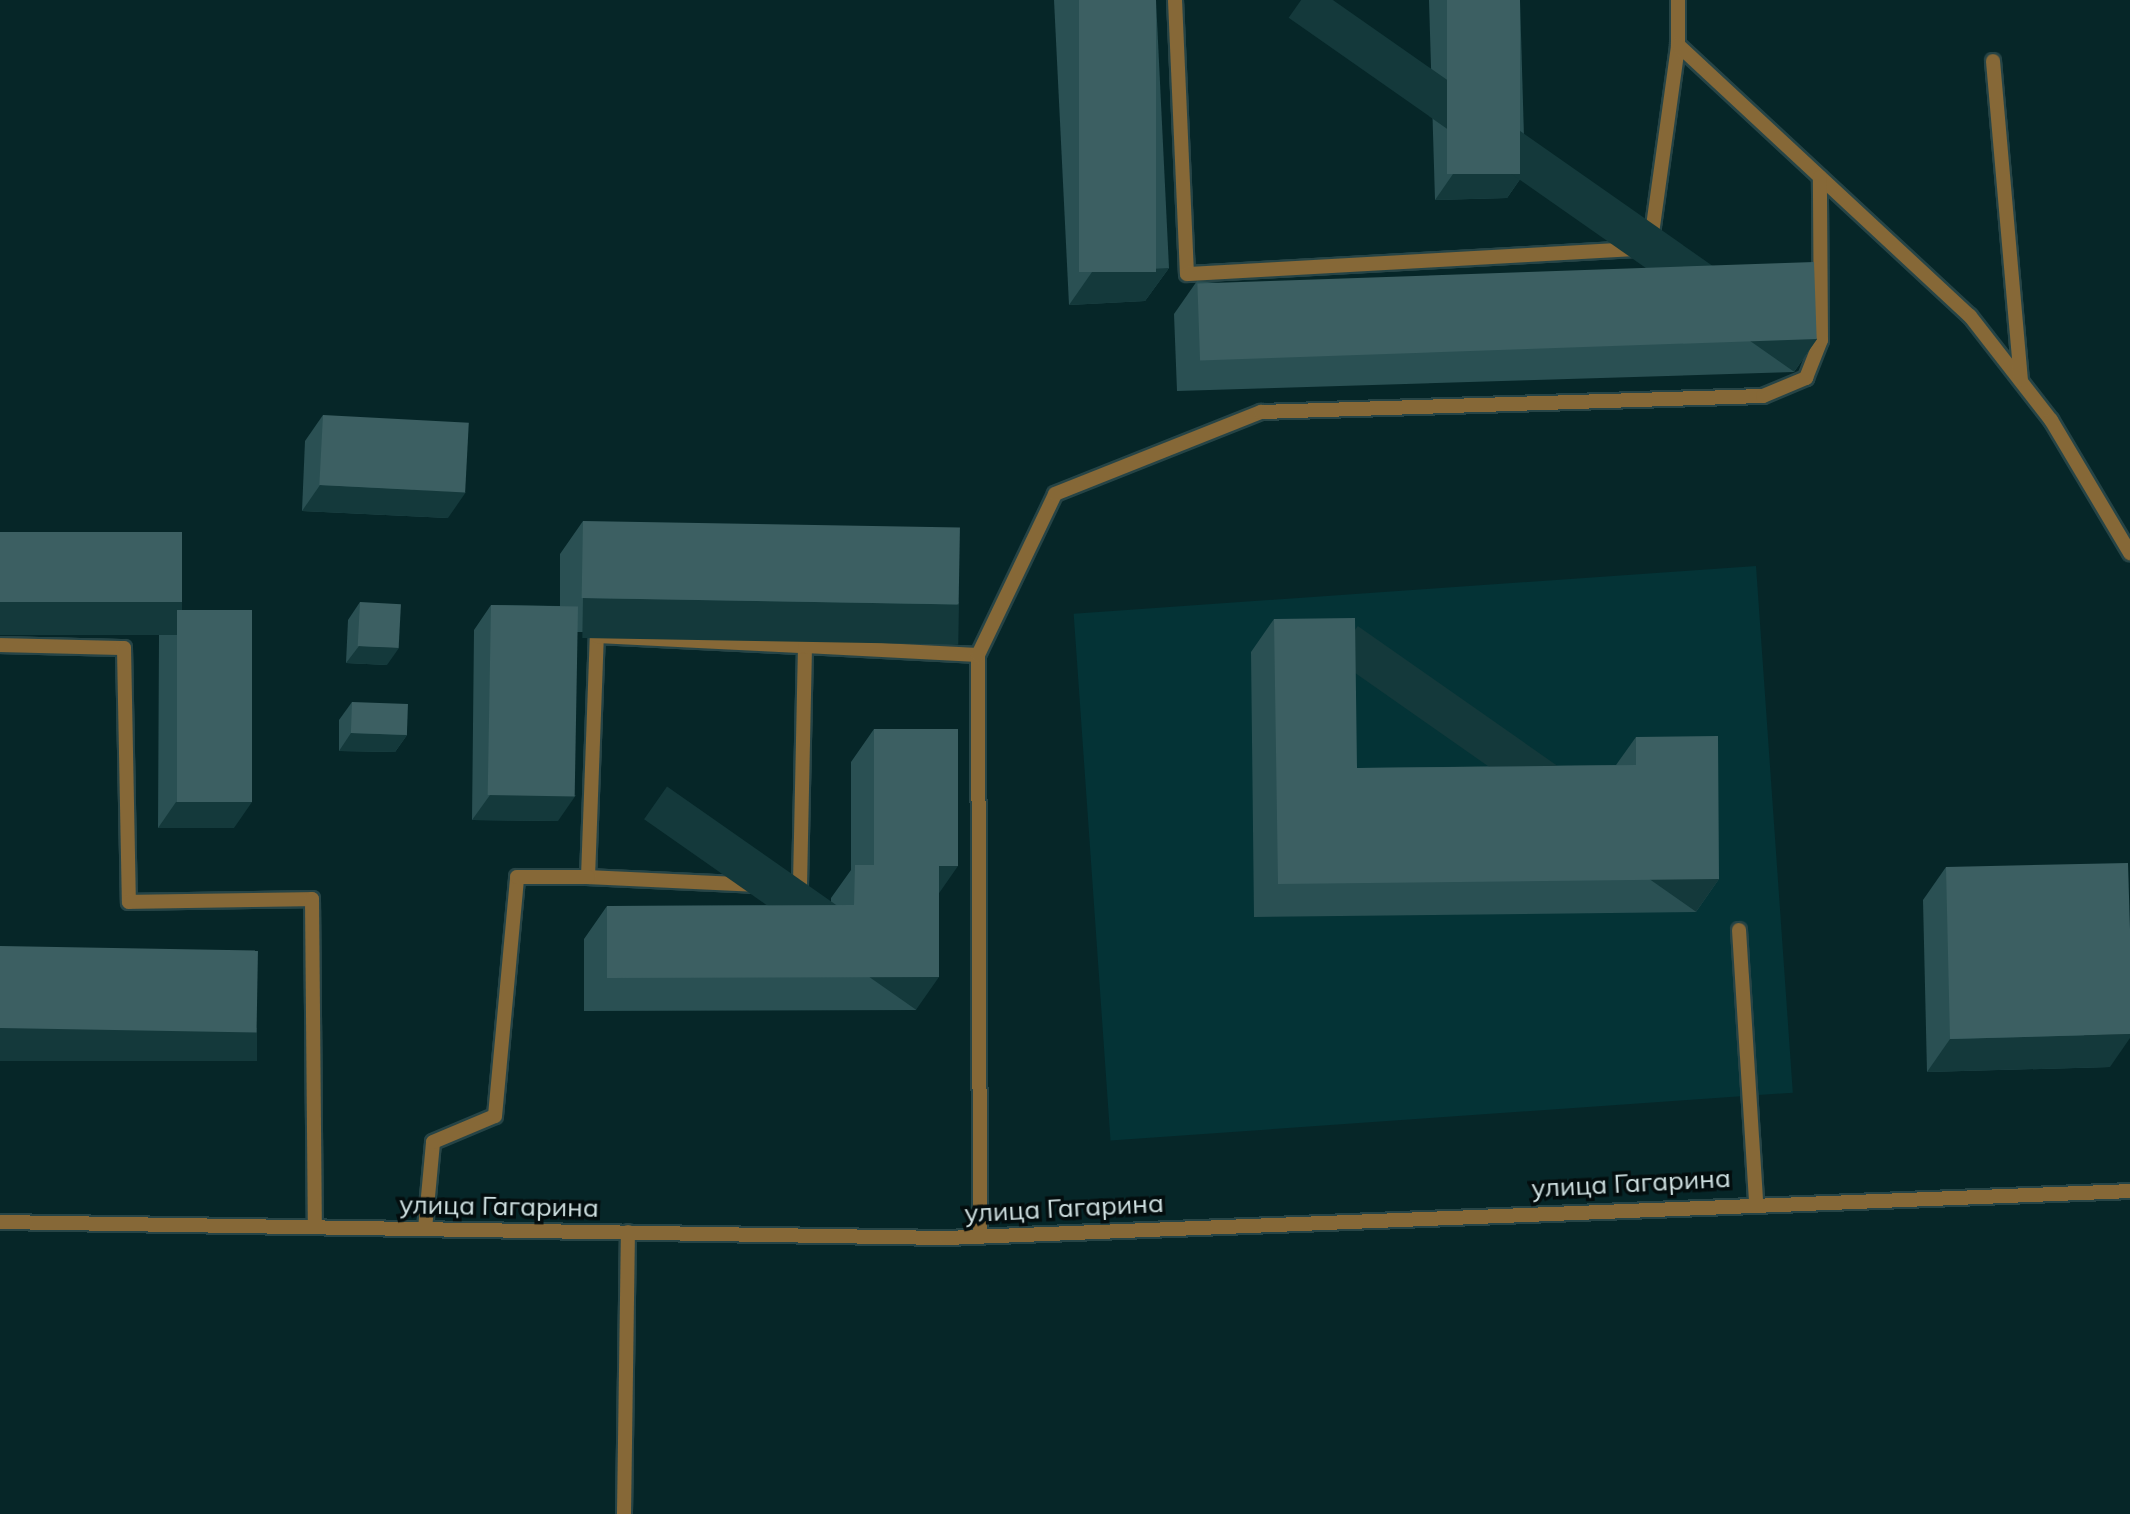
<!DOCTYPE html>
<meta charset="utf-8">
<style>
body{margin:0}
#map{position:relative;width:2130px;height:1514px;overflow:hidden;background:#062628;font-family:Mulish,sans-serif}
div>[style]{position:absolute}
.built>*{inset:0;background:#043336;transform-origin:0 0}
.roads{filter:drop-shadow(2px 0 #264446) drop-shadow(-2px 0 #264446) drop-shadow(0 2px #264446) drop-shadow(0 -2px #264446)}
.service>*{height:14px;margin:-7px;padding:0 7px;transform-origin:7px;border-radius:7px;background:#866837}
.tertiary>*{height:14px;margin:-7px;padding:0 7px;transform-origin:7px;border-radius:7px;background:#866837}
.wall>*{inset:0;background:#2a5053}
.shaded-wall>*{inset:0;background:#14393b;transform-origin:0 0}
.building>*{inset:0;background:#3c5f62;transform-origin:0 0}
span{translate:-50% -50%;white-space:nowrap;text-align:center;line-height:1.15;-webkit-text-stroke:7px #030d0e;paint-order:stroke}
.street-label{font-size:26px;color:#cfe0e1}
</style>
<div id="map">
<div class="built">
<div style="left:1756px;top:566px;width:528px;height:684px;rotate:86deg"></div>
</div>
<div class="roads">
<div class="service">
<div style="left:1175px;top:0;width:274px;rotate:87.5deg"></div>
<div style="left:1187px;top:274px;width:464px;rotate:-3.2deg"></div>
<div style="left:1650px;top:248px;width:205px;rotate:-82.1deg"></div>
<div style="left:1678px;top:0;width:45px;rotate:90deg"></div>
<div style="left:1678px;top:45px;width:398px;rotate:42.9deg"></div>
<div style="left:1970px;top:316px;width:132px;rotate:52.1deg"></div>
<div style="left:2051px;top:420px;width:155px;rotate:59.3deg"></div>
<div style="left:1993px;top:61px;width:320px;rotate:85deg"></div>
<div style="left:0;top:645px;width:124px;rotate:1.4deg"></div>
<div style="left:124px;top:648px;width:254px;rotate:88.9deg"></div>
<div style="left:129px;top:902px;width:183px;rotate:-0.9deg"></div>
<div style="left:312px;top:899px;width:328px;rotate:89.5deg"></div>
<div style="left:805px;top:646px;width:241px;rotate:91.2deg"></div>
<div style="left:800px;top:887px;width:212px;rotate:-177.3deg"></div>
<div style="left:588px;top:877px;width:241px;rotate:-87.9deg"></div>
<div style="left:597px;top:636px;width:208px;rotate:2.8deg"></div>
<div style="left:805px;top:646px;width:173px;rotate:3deg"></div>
<div style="left:978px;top:655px;width:581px;rotate:89.8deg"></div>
<div style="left:978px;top:655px;width:178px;rotate:-64.4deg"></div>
<div style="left:1055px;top:494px;width:222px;rotate:-21.7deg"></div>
<div style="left:1261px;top:412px;width:502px;rotate:-1.83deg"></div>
<div style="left:1763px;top:396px;width:47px;rotate:-22.7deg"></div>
<div style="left:1806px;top:378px;width:41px;rotate:-68.5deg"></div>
<div style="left:1821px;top:340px;width:163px;rotate:-90.4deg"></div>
<div style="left:1739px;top:930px;width:273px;rotate:86.4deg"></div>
<div style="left:425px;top:1229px;width:87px;rotate:-84.7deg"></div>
<div style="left:433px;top:1142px;width:67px;rotate:-22.8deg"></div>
<div style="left:495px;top:1116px;width:240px;rotate:-84.7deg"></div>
<div style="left:517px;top:877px;width:71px"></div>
<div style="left:624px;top:1514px;width:282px;rotate:-89.2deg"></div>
</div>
<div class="tertiary">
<div style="left:0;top:1222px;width:946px;rotate:0.97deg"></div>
<div style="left:946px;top:1238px;width:1185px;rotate:-2.27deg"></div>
</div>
</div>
<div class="wall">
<div style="clip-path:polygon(1054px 0,1156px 0,1169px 268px,1145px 301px,1069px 305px)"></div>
<div style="clip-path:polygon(1429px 0,1520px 0,1525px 172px,1507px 198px,1435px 200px)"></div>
<div style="clip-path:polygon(1197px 281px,1817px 339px,1794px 372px,1177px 391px,1174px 314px)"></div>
<div style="clip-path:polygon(323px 415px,448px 518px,302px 511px,305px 441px)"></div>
<div style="clip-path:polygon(583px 521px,959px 602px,936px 635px,577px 632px,558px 821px,472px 820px,474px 630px,491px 605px,560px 606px,560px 554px)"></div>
<div style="clip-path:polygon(182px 602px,177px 610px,234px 828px,158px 828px,159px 635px,0 635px)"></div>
<div style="clip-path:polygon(360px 602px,387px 665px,346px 663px,348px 620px)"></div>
<div style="clip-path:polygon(1274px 619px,1357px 768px,1616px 765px,1636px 737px,1719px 879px,1696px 912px,1254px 917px,1251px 652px)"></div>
<div style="clip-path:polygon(352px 702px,407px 735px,395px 752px,339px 751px,339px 720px)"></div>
<div style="clip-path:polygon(874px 729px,939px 893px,916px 1010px,584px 1011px,584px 939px,607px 906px,831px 905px,831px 898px,851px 870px,851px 762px)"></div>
<div style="clip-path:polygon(1946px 867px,2110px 1067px,1927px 1072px,1923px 900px)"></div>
</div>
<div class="shaded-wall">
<div style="clip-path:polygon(1525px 172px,1507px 198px,1435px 200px,1453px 174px)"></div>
<div style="clip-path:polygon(1169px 268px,1145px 301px,1069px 305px,1092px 272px)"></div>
<div style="left:1817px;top:339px;width:40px;height:617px;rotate:125deg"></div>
<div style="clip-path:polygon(320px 485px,466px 492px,448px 518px,302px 511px)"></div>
<div style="left:583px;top:598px;width:376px;height:40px;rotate:1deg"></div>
<div style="left:0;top:602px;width:182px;height:33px"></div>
<div style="clip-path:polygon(359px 646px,399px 648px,387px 665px,346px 663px)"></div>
<div style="clip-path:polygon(351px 733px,407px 735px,395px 752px,339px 751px)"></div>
<div style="clip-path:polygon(490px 795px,576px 795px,558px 821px,472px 820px)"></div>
<div style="clip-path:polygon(176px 802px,252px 802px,234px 828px,158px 828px)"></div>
<div style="clip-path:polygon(939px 866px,958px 866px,935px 899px)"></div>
<div style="left:1719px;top:879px;width:40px;height:441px;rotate:125deg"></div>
<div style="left:939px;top:977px;width:40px;height:332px;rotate:125deg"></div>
<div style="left:0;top:1028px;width:257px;height:33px"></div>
<div style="clip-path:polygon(2130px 1034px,2130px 1038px,2110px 1067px,1927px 1072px,1950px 1039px)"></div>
</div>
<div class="building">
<div style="left:1079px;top:0;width:77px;height:272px"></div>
<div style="left:1447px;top:0;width:73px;height:174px"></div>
<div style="left:1814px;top:262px;width:77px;height:617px;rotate:88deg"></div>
<div style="left:323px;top:415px;width:146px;height:70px;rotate:3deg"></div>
<div style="left:583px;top:521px;width:377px;height:77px;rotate:1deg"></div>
<div style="left:0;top:532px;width:182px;height:70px"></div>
<div style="left:360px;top:602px;width:41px;height:44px;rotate:3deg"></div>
<div style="left:491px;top:605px;width:87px;height:190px;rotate:1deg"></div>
<div style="left:177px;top:610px;width:75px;height:192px"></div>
<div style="clip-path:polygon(1355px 618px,1357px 768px,1636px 765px,1636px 737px,1718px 736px,1719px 879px,1278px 884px,1274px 619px)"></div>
<div style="left:352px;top:702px;width:56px;height:31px;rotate:2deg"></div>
<div style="clip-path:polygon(874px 729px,958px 729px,958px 866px,939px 866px,939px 977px,607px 978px,607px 906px,854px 905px,855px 865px,874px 865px)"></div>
<div style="clip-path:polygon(2128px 863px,2130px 930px,2130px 1034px,1950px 1039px,1946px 867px)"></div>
<div style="left:0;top:946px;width:258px;height:82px;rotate:1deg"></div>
</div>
<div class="street-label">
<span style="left:1631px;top:1183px;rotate:-3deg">улица Гагарина</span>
<span style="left:499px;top:1206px;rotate:1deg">улица Гагарина</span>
<span style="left:1064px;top:1208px;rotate:-3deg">улица Гагарина</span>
</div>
</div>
